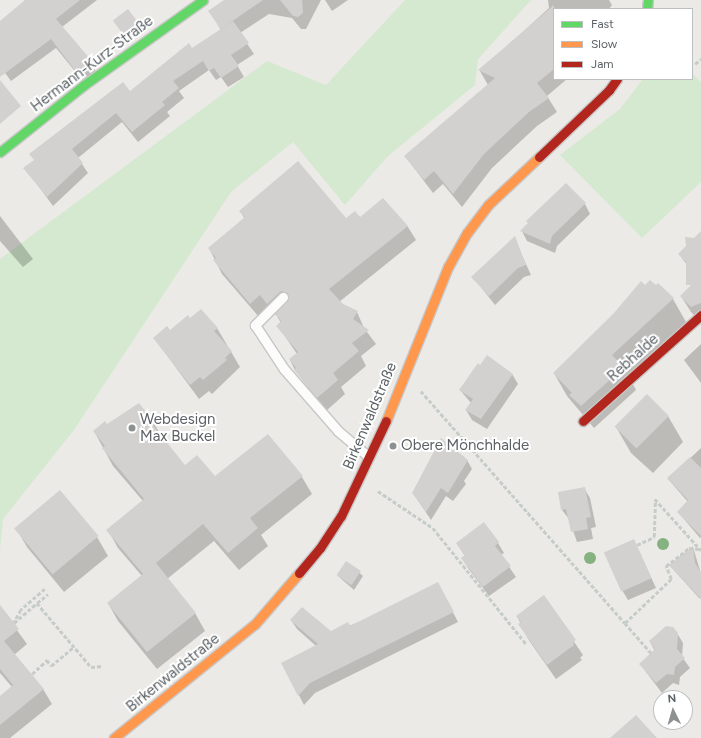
<!DOCTYPE html>
<meta charset="utf-8">
<style>
body{margin:0}
#map{position:relative;width:701px;height:738px;overflow:hidden;background:#eceae6;font-family:Figtree,sans-serif}
div>[style]{position:absolute}
.green>*{inset:0;background:#d4e9cf}
.shadow>*{inset:0;background:#0003}
.building>*{inset:0;background:#d3d1cf;transform-origin:0 0}
.path>*{height:2.5px;margin-top:-1.25px;transform-origin:0;background:repeating-linear-gradient(90deg,#c6cdc8 0 4px,transparent 0 6px)}
.roads{filter:drop-shadow(1px 0 #c7c7c7) drop-shadow(-1px 0 #c7c7c7) drop-shadow(0 1px #c7c7c7) drop-shadow(0 -1px #c7c7c7)}
.lane>*{height:9px;margin:-4.5px;padding:0 4.5px;transform-origin:4.5px;border-radius:4.5px;background:#fcfcfb}
.fast>*{height:9px;margin:-4.5px;padding:0 4.5px;transform-origin:4.5px;border-radius:4.5px;background:#63d668}
.slow>*{height:9px;margin:-4.5px;padding:0 4.5px;transform-origin:4.5px;border-radius:4.5px;background:#ff974d}
.jam>*{height:9px;margin:-4.5px;padding:0 4.5px;transform-origin:4.5px;border-radius:4.5px;background:#b3261e}
.trees>*{width:12px;height:12px;margin:-6px;border-radius:50%;background:#85b280}
.dots>*{width:11px;height:11px;translate:-50% -50%;box-sizing:border-box;border:2px solid #fff;border-radius:50%}
span{translate:-50% -50%;white-space:nowrap;text-align:center;line-height:1.15;-webkit-text-stroke:4px #fff;paint-order:stroke}
.street-label{font-size:15px;color:#5b6165}
.poi-label{font-size:15px;color:#5b6165}
.left{translate:0 -50%;text-align:left}
.legend{position:absolute;left:553px;top:8px;width:140px;height:72px;box-sizing:border-box;background:#fff;border:1px solid #bdc0c1;margin:0;padding:5px 7px;list-style:none;font-size:12px;color:#5b6165}
.legend li{display:flex;align-items:center;gap:8px;height:20px}
.legend b{width:20px;border:1px solid #bdc0c1}
.north{position:absolute;left:653px;top:690px;width:40px;height:40px;box-sizing:border-box;background:#fff;border:1px solid #bdc0c1;border-radius:50%;rotate:355deg;font-size:11px;font-weight:700;line-height:16px;text-align:center;color:#5b6165}
.north::after{content:'';display:block;margin:auto;width:14px;height:18px;background:#8e9192;clip-path:polygon(50% 0,100% 100%,50% 72%,0 100%)}
</style>
<div id="map">
<div class="green">
<div style="clip-path:polygon(405px 0,531px 0,478px 59px,475px 85px,388px 156px,345px 205px,293px 142px,231px 192px,74px 430px,3px 519px,0 549px,0 259px,267px 61px,326px 85px)"></div>
<div style="clip-path:polygon(692px 73px,701px 82px,701px 182px,642px 238px,560px 155px,620px 109px,643px 79px,692px 79px)"></div>
</div>
<div class="shadow">
<div style="clip-path:polygon(28px 0,97px 0,62px 27px,96px 71px,83px 81px,56px 48px,11px 81px,0 66px,0 22px)"></div>
<div style="clip-path:polygon(227px 0,321px 0,306px 29px,301px 29px,292px 18px,269px 14px,240px 33px,254px 54px,237px 65px,244px 77px,228px 87px,221px 77px,216px 80px,209px 70px,179px 91px,184px 98px,167px 112px,170px 116px,138px 142px,122px 122px,78px 158px,88px 173px,53px 206px,25px 168px,221px 30px,210px 12px)"></div>
<div style="clip-path:polygon(325px 0,348px 0,332px 11px)"></div>
<div style="clip-path:polygon(548px 0,609px 0,612px 5px,609px 9px,554px 9px,554px 79px,567px 79px,547px 96px,557px 112px,537px 126px,492px 168px,462px 207px,443px 184px,433px 193px,405px 156px,488px 85px,480px 71px,549px 8px)"></div>
<div style="clip-path:polygon(114px 21px,139px 25px,142px 30px,128px 40px)"></div>
<div style="clip-path:polygon(383px 199px,408px 227px,416px 240px,339px 302px,357px 312px,364px 328px,376px 344px,361px 356px,366px 366px,341px 387px,345px 394px,326px 411px,295px 370px,290px 360px,297px 354px,278px 326px,281px 323px,277px 316px,269px 308px,259px 317px,222px 274px,209px 248px,245px 219px,240px 211px,346px 220px,360px 218px)"></div>
<div style="clip-path:polygon(585px 204px,590px 214px,557px 246px,555px 253px,527px 241px,522px 231px,529px 224px)"></div>
<div style="clip-path:polygon(0 216px,33px 259px,23px 267px,0 241px)"></div>
<div style="clip-path:polygon(701px 232px,701px 322px,691px 312px,681px 296px,698px 280px,679px 254px)"></div>
<div style="clip-path:polygon(514px 238px,531px 275px,524px 277px,495px 305px,473px 277px)"></div>
<div style="clip-path:polygon(645px 286px,673px 299px,686px 322px,628px 375px,636px 390px,594px 428px,567px 396px,554px 373px)"></div>
<div style="clip-path:polygon(190px 319px,217px 328px,240px 367px,212px 394px,209px 391px,199px 399px,155px 339px)"></div>
<div style="clip-path:polygon(701px 344px,701px 383px,684px 360px)"></div>
<div style="clip-path:polygon(512px 374px,518px 384px,487px 429px,472px 420px,466px 410px,471px 403px,460px 390px)"></div>
<div style="clip-path:polygon(668px 416px,683px 442px,653px 473px,631px 453px,616px 427px)"></div>
<div style="clip-path:polygon(153px 422px,164px 440px,185px 466px,215px 478px,302px 477px,312px 494px,261px 535px,268px 546px,239px 570px,214px 541px,167px 579px,195px 613px,205px 631px,157px 669px,118px 621px,108px 603px,142px 576px,118px 548px,108px 530px,143px 501px,113px 466px,94px 431px,107px 426px)"></div>
<div style="clip-path:polygon(701px 448px,701px 537px,700px 538px,678px 512px,688px 502px,668px 479px)"></div>
<div style="clip-path:polygon(467px 460px,472px 469px,464px 481px,466px 484px,453px 501px,446px 496px,431px 520px,413px 493px)"></div>
<div style="clip-path:polygon(584px 488px,590px 498px,596px 527px,591px 528px,593px 539px,577px 542px,569px 519px,562px 510px)"></div>
<div style="clip-path:polygon(483px 524px,498px 543px,504px 553px,501px 555px,516px 577px,489px 596px,468px 568px,462px 558px,465px 556px,457px 544px)"></div>
<div style="clip-path:polygon(16px 528px,97px 537px,108px 556px,64px 592px,27px 547px)"></div>
<div style="clip-path:polygon(634px 540px,656px 588px,628px 600px,622px 590px)"></div>
<div style="clip-path:polygon(693px 547px,701px 574px,700px 599px,670px 566px)"></div>
<div style="clip-path:polygon(347px 562px,363px 576px,354px 590px,338px 576px)"></div>
<div style="clip-path:polygon(443px 593px,458px 622px,315px 693px,304px 705px,283px 664px,316px 646px,297px 629px,291px 620px,331px 632px)"></div>
<div style="clip-path:polygon(543px 596px,583px 655px,580px 658px,582px 660px,556px 679px,528px 639px,517px 616px)"></div>
<div style="clip-path:polygon(0 607px,27px 644px,14px 655px,43px 689px,52px 704px,10px 738px,0 738px,0 697px,12px 687px,0 673px)"></div>
<div style="clip-path:polygon(677px 633px,683px 643px,682px 657px,690px 668px,680px 677px,679px 685px,673px 683px,662px 693px,640px 664px,655px 651px,650px 642px)"></div>
</div>
<div class="building">
<div style="clip-path:polygon(25px 0,80px 0,56px 19px,92px 61px,77px 73px,51px 39px,0 77px,0 21px)"></div>
<div style="clip-path:polygon(224px 0,263px 0,221px 29px,208px 11px)"></div>
<div style="clip-path:polygon(280px 0,302px 0,303px 13px,298px 17px,293px 16px)"></div>
<div style="clip-path:polygon(554px 5px,554px 69px,537px 83px,549px 98px,529px 112px,484px 154px,453px 194px,434px 171px,424px 180px,404px 156px,495px 78px,478px 70px)"></div>
<div style="left:128px;top:9px;width:20px;height:19px;rotate:53deg"></div>
<div style="clip-path:polygon(233px 21px,249px 43px,231px 55px,239px 66px,221px 78px,214px 68px,209px 71px,203px 61px,173px 81px,179px 88px,162px 102px,165px 105px,132px 132px,116px 113px,72px 149px,83px 163px,47px 197px,23px 168px,34px 160px,29px 154px,123px 82px,130px 91px,189px 43px,192px 48px)"></div>
<div style="clip-path:polygon(0 80px,21px 106px,0 124px)"></div>
<div style="clip-path:polygon(298px 161px,346px 218px,355px 211px,360px 217px,383px 198px,408px 226px,329px 289px,343px 304px,358px 311px,353px 319px,369px 330px,352px 343px,359px 351px,333px 373px,338px 380px,317px 398px,294px 370px,296px 368px,289px 359px,298px 352px,276px 326px,281px 321px,275px 313px,287px 301px,287px 293px,281px 291px,267px 304px,260px 295px,250px 304px,213px 260px,216px 258px,208px 248px,245px 217px,239px 211px)"></div>
<div style="clip-path:polygon(566px 183px,586px 203px,552px 236px,550px 244px,520px 231px,528px 223px,526px 221px)"></div>
<div style="clip-path:polygon(701px 231px,701px 303px,691px 307px,680px 296px,691px 285px,686px 285px,686px 262px,678px 254px,686px 246px,685px 237px,694px 238px)"></div>
<div style="clip-path:polygon(515px 236px,526px 265px,518px 268px,489px 296px,471px 277px)"></div>
<div style="clip-path:polygon(650px 280px,656px 285px,658px 283px,674px 298px,612px 355px,624px 367px,581px 406px,569px 395px,572px 393px,553px 373px,614px 313px,641px 281px,645px 285px)"></div>
<div style="clip-path:polygon(201px 309px,218px 328px,214px 331px,232px 351px,225px 358px,227px 360px,203px 380px,200px 377px,190px 385px,153px 338px,167px 326px,170px 330px,188px 315px,190px 318px)"></div>
<div style="clip-path:polygon(487px 355px,513px 374px,481px 419px,465px 410px,473px 399px,459px 390px,478px 363px,480px 365px)"></div>
<div style="left:647px;top:394px;width:31px;height:46px;rotate:45deg"></div>
<div style="clip-path:polygon(139px 403px,154px 422px,152px 424px,185px 465px,197px 455px,215px 476px,268px 434px,303px 476px,250px 518px,258px 528px,228px 553px,203px 524px,156px 563px,196px 613px,147px 652px,107px 603px,143px 574px,106px 530px,144px 499px,102px 448px,105px 446px,93px 431px,105px 421px,107px 424px)"></div>
<div style="clip-path:polygon(441px 438px,468px 460px,448px 493px,441px 488px,426px 512px,412px 493px)"></div>
<div style="clip-path:polygon(690px 457px,701px 468px,701px 536px,677px 512px,688px 500px,667px 478px)"></div>
<div style="clip-path:polygon(585px 487px,591px 517px,586px 518px,588px 529px,571px 532px,566px 509px,561px 510px,558px 492px)"></div>
<div style="left:60px;top:490px;width:60px;height:60px;rotate:50deg"></div>
<div style="clip-path:polygon(484px 522px,499px 542px,495px 546px,511px 566px,483px 587px,461px 558px,465px 555px,456px 543px)"></div>
<div style="left:634px;top:539px;width:43px;height:33px;rotate:66deg"></div>
<div style="clip-path:polygon(693px 546px,695px 563px,701px 573px,701px 599px,669px 565px)"></div>
<div style="left:346px;top:561px;width:18px;height:17px;rotate:34deg"></div>
<div style="clip-path:polygon(438px 582px,454px 612px,310px 683px,298px 696px,281px 663px,318px 644px,290px 620px,302px 607px,331px 631px,348px 622px,350px 626px)"></div>
<div style="clip-path:polygon(544px 595px,576px 640px,573px 642px,574px 645px,547px 665px,518px 624px,521px 622px,516px 616px)"></div>
<div style="clip-path:polygon(0 605px,19px 629px,4px 641px,44px 689px,0 725px,0 696px,13px 685px,0 669px)"></div>
<div style="clip-path:polygon(666px 626px,673px 627px,678px 633px,677px 649px,685px 658px,675px 667px,674px 675px,667px 674px,656px 683px,639px 664px,655px 649px,649px 641px)"></div>
<div style="clip-path:polygon(636px 715px,657px 738px,610px 738px)"></div>
</div>
<div class="path">
<div style="left:695px;top:64px;width:8px;rotate:-40deg"></div>
<div style="left:421px;top:391px;width:309px;rotate:48.7deg"></div>
<div style="left:625px;top:623px;width:64px;rotate:-43.7deg"></div>
<div style="left:671px;top:579px;width:14px;rotate:-111deg"></div>
<div style="left:666px;top:566px;width:29px;rotate:-38deg"></div>
<div style="left:689px;top:548px;width:10px;rotate:6deg"></div>
<div style="left:378px;top:491px;width:66px;rotate:33.9deg"></div>
<div style="left:433px;top:528px;width:150px;rotate:51.2deg"></div>
<div style="left:637px;top:545px;width:19px;rotate:-25deg"></div>
<div style="left:654px;top:537px;width:38px;rotate:-88deg"></div>
<div style="left:655px;top:499px;width:69px;rotate:48deg"></div>
<div style="left:45px;top:589px;width:32px;rotate:139deg"></div>
<div style="left:21px;top:610px;width:15px;rotate:118deg"></div>
<div style="left:14px;top:623px;width:30px;rotate:-41deg"></div>
<div style="left:37px;top:603px;width:84px;rotate:49.8deg"></div>
<div style="left:91px;top:667px;width:12px;rotate:-5deg"></div>
<div style="left:37px;top:603px;width:14px;rotate:-39deg"></div>
<div style="left:625px;top:623px;width:40px;rotate:49deg"></div>
<div style="left:32px;top:674px;width:21px;rotate:-43deg"></div>
<div style="left:47px;top:660px;width:7px;rotate:56deg"></div>
<div style="left:51px;top:666px;width:30px;rotate:-40deg"></div>
</div>
<div class="roads">
<div class="lane">
<div style="left:283px;top:297px;width:40px;rotate:135deg"></div>
<div style="left:255px;top:325px;width:53px;rotate:56.6deg"></div>
<div style="left:284px;top:369px;width:82px;rotate:48.9deg"></div>
<div style="left:338px;top:431px;width:40px;rotate:40deg"></div>
</div>
<div class="fast">
<div style="left:647px;top:9px;width:9px;rotate:-84deg"></div>
<div style="left:0;top:152px;width:107px;rotate:-38.6deg"></div>
<div style="left:84px;top:85px;width:146px;rotate:-35.5deg"></div>
</div>
<div class="slow">
<div style="left:386px;top:421px;width:166px;rotate:-68.1deg"></div>
<div style="left:448px;top:267px;width:39px;rotate:-61deg"></div>
<div style="left:467px;top:233px;width:35px;rotate:-53deg"></div>
<div style="left:488px;top:205px;width:70px;rotate:-43.3deg"></div>
<div style="left:114px;top:738px;width:181px;rotate:-39deg"></div>
<div style="left:255px;top:624px;width:67px;rotate:-49.2deg"></div>
</div>
<div class="jam">
<div style="left:539px;top:157px;width:97px;rotate:-43.7deg"></div>
<div style="left:609px;top:90px;width:14px;rotate:-54deg"></div>
<div style="left:583px;top:421px;width:159px;rotate:-41.9deg"></div>
<div style="left:299px;top:573px;width:33px;rotate:-50deg"></div>
<div style="left:320px;top:548px;width:38px;rotate:-57deg"></div>
<div style="left:341px;top:516px;width:105px;rotate:-64.7deg"></div>
</div>
</div>
<div class="trees">
<div style="left:663px;top:544px"></div>
<div style="left:590px;top:558px"></div>
</div>
<div class="dots">
<div style="left:132px;top:428px;background:#8e9192"></div>
<div style="left:393px;top:446px;background:#8e9192"></div>
</div>
<div class="street-label">
<span style="left:92px;top:64px;rotate:-37deg">Hermann-Kurz-Straße</span>
<span style="left:633px;top:358px;rotate:-42deg">Rebhalde</span>
<span style="left:370px;top:416px;rotate:-67deg">Birkenwaldstraße</span>
<span style="left:173px;top:673px;rotate:-39deg">Birkenwaldstraße</span>
</div>
<div class="poi-label">
<span class="left" style="left:140px;top:428px">Webdesign<br>Max Buckel</span>
<span class="left" style="left:401px;top:446px">Obere Mönchhalde</span>
</div>
<ul class="legend">
<li><b style="height:5px;background:#63d668"></b>Fast</li>
<li><b style="height:5px;background:#ff974d"></b>Slow</li>
<li><b style="height:5px;background:#b3261e"></b>Jam</li>
</ul>
<div class="north">N</div>
</div>
